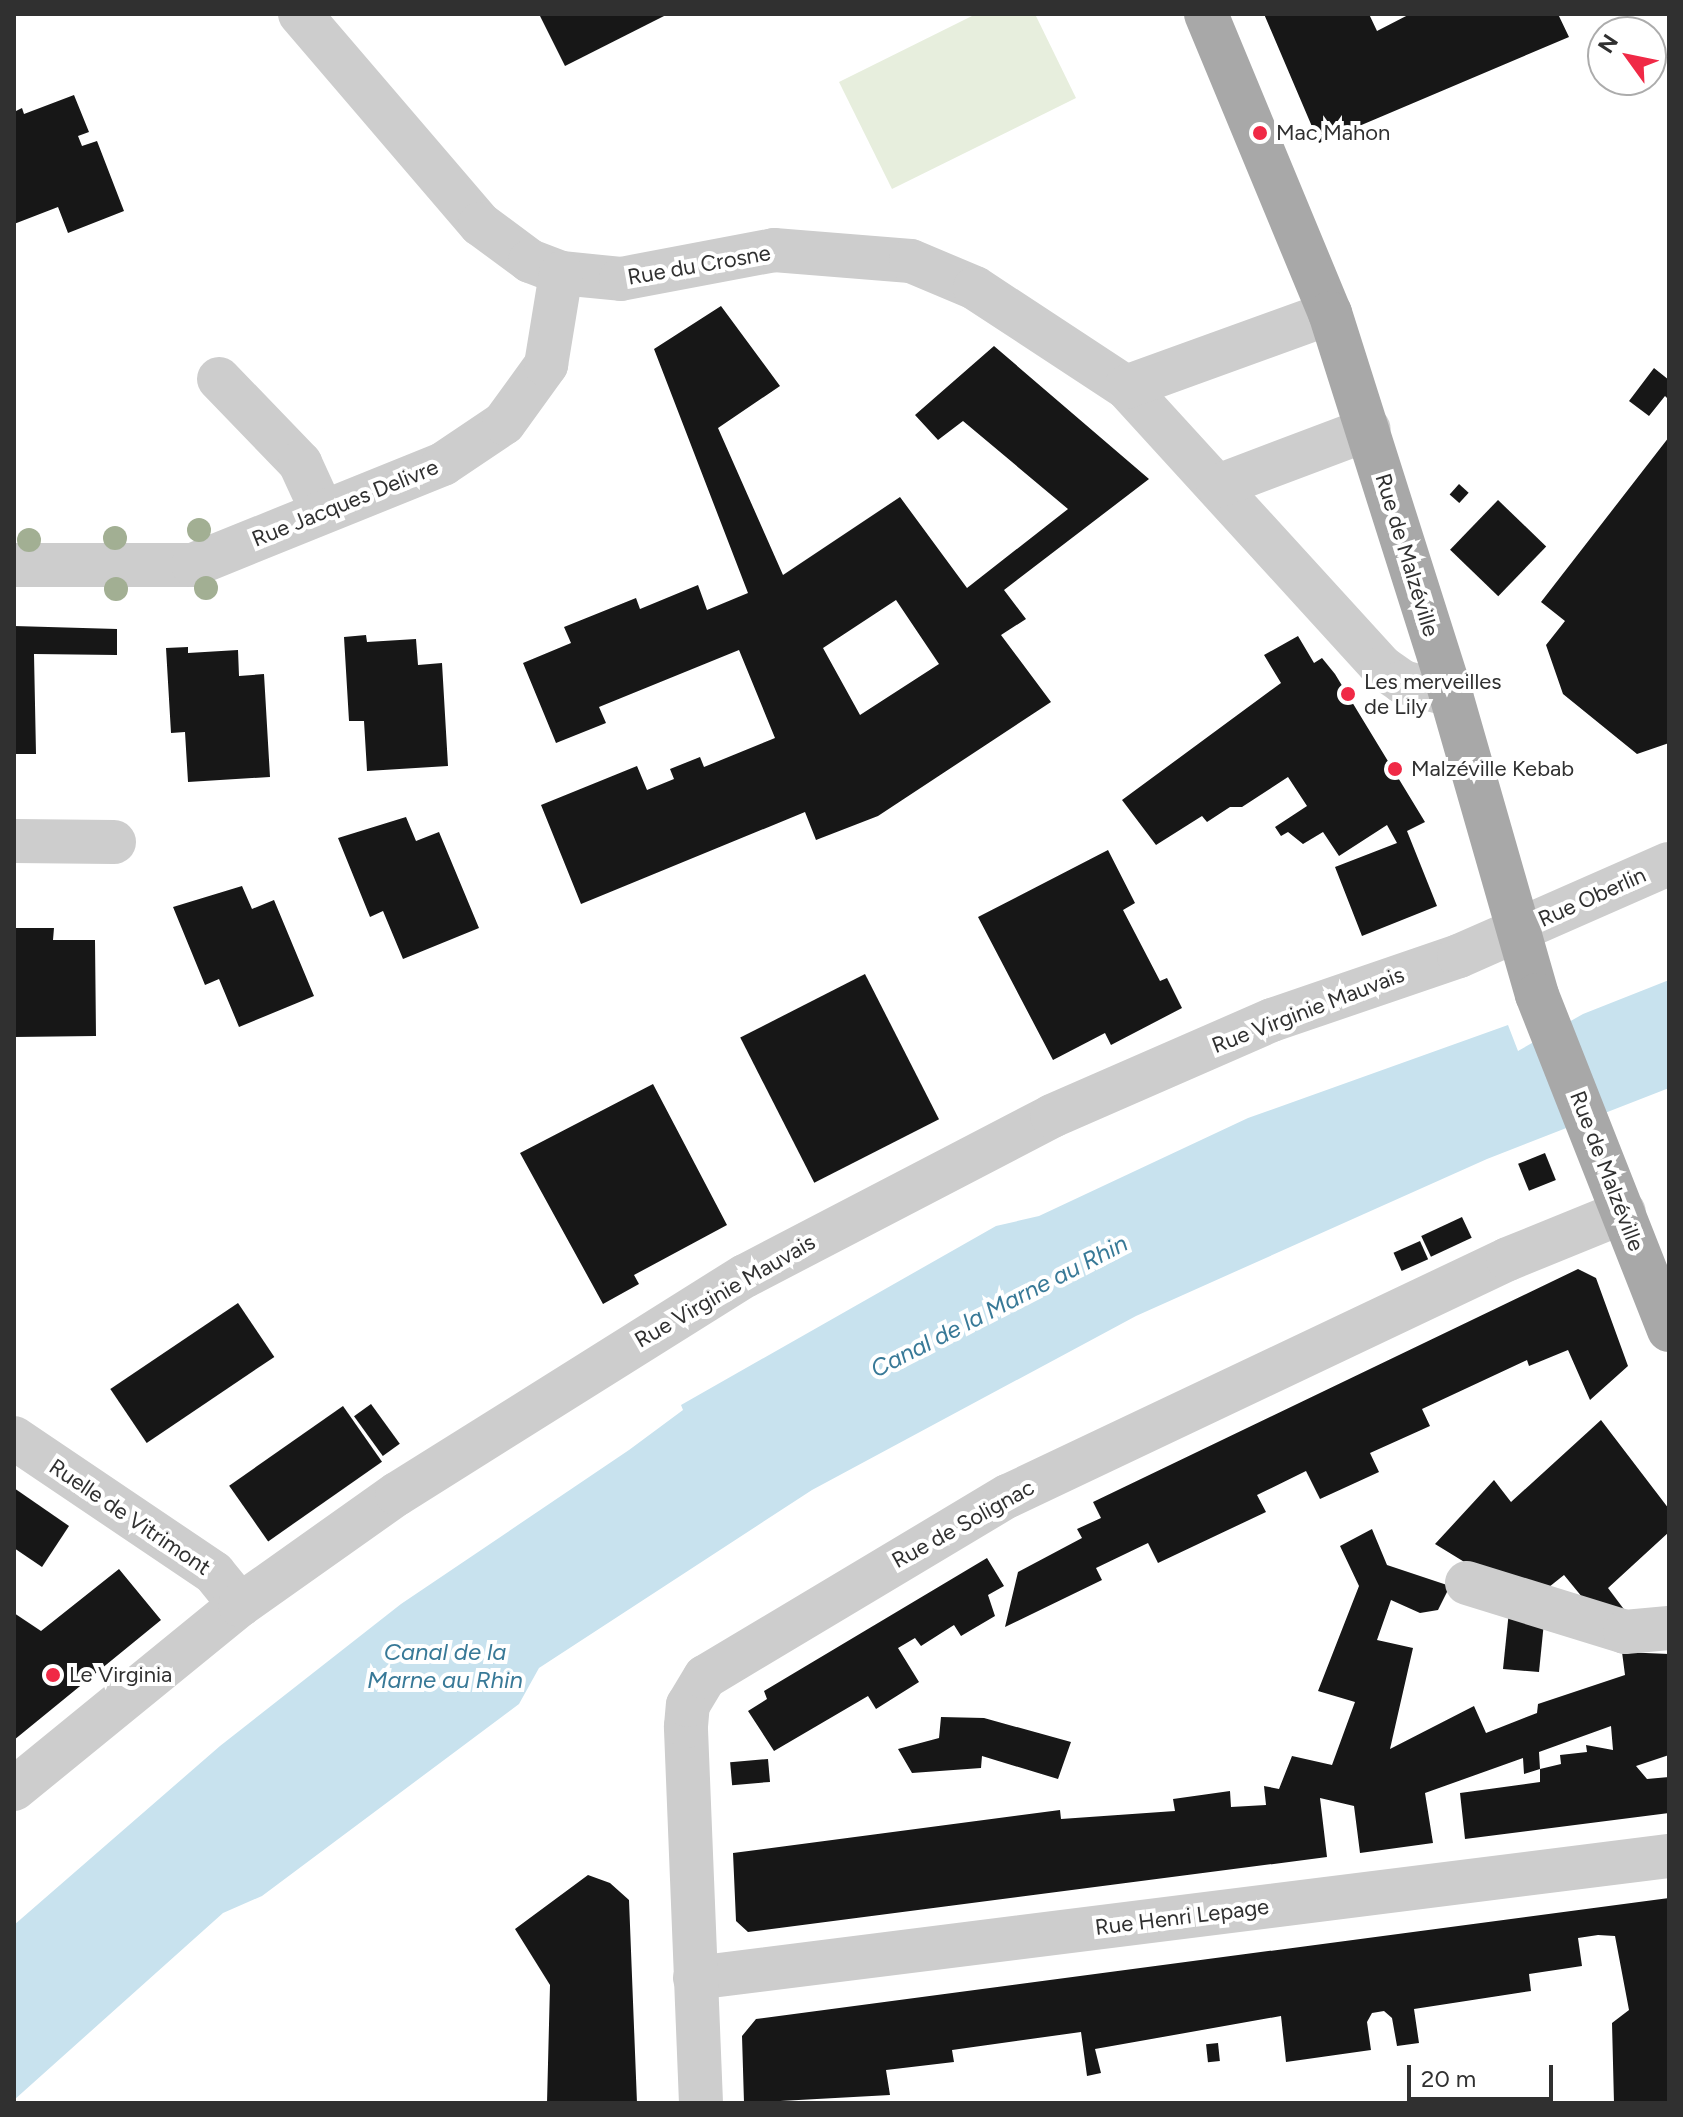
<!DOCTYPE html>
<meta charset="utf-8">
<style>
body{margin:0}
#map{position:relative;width:1683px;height:2117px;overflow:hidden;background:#fff;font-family:Figtree,sans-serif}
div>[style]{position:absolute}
.green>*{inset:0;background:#e7eedd}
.water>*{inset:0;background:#c8e2ee}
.building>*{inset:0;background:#171717;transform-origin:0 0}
.minor>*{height:44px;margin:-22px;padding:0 22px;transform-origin:22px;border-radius:22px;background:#cdcdcd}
.major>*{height:44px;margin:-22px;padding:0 22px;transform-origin:22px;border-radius:22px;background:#a8a8a8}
.trees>*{width:24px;height:24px;margin:-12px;border-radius:50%;background:#a2af93}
.dots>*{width:22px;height:22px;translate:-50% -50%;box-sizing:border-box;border:4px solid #fff;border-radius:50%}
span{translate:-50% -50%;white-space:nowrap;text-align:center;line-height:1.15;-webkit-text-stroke:8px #fff;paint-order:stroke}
.poi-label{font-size:22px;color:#303030}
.left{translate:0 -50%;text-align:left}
.street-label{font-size:22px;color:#303030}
.water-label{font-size:24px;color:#387997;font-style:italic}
.frame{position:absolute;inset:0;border:16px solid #303030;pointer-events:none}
.north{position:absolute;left:1587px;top:16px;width:80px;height:80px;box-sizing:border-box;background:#fff;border:2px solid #acacac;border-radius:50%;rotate:303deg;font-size:22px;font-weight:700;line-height:32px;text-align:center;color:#303030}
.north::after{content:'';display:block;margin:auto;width:28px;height:36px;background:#f02946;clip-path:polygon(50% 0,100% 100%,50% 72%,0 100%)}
.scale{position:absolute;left:1407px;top:2065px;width:146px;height:36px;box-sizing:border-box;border:4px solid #303030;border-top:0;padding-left:10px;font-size:24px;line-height:28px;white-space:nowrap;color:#303030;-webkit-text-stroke:6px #fff;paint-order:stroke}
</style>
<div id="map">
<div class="green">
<div style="clip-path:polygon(976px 14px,1035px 14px,1076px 98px,892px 189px,839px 82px)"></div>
</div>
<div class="water">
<div style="clip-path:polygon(1669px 980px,1669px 1088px,1487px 1159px,1136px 1316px,812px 1490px,539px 1668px,519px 1704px,262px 1896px,223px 1913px,14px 2100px,14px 1925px,220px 1746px,401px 1604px,629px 1450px,683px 1410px,681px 1405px,996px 1226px,1039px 1216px,1248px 1118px,1508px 1025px,1518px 1051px,1583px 1014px)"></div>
</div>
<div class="building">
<div style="clip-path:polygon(539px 14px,668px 14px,565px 66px)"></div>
<div style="clip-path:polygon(1264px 14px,1369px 14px,1377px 31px,1410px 14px,1558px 14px,1569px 37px,1319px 143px)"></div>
<div style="clip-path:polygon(74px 95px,89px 132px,78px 136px,82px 146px,97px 141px,124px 211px,68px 233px,58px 207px,14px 224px,14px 112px,22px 108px,24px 114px)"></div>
<div style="clip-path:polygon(evenodd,721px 306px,780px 386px,718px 428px,783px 575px,900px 497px,967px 588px,1068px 509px,963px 421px,938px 440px,915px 415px,994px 346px,1149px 479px,1004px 590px,1026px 619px,1001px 635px,1051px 702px,878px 816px,816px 840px,805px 812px,581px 904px,541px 805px,637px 766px,647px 790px,674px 779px,670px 769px,700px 757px,704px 767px,775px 738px,739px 650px,599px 707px,606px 723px,556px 743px,523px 663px,571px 643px,564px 627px,636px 598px,640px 609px,698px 585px,707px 610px,748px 593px,654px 349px,721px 306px,896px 600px,939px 664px,860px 715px,823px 648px,896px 600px)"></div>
<div style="clip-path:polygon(1654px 368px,1669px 380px,1669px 400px,1665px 396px,1649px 416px,1629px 401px)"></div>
<div style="clip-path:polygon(1669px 437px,1669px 743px,1637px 754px,1563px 694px,1546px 645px,1565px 621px,1541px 602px)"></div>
<div style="left:1459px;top:484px;width:13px;height:14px;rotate:42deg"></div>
<div style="left:1498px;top:500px;width:67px;height:69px;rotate:44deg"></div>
<div style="clip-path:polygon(14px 626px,117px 629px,117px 655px,34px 654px,36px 754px,14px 754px)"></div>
<div style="clip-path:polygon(366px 635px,367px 642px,416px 639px,418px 665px,442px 663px,448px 766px,367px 771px,364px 721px,349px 721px,344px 637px)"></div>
<div style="clip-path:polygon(1298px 636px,1314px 663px,1322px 658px,1335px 674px,1425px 822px,1407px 831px,1437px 906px,1362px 936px,1335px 867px,1397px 843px,1387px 825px,1339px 856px,1323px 832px,1303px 844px,1288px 832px,1281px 836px,1275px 827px,1307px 806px,1288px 777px,1242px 807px,1230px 807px,1207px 822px,1202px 816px,1156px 845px,1122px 800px,1281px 683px,1264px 655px)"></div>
<div style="clip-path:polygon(188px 647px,188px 653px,238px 650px,239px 676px,264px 674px,270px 777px,188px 782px,185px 732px,171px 733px,166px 648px)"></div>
<div style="clip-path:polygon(406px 817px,416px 841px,439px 832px,479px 928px,403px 959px,383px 911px,370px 917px,338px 838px)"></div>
<div style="clip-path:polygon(1108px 850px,1135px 903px,1123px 910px,1160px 981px,1167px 978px,1182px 1008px,1111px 1045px,1105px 1033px,1053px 1060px,978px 917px)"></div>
<div style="clip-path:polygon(242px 886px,252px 909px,274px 900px,314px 996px,239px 1027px,219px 979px,205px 985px,173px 907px)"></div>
<div style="clip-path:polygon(14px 928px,54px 928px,53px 940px,95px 940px,96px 1036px,14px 1037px)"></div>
<div style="left:865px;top:974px;width:163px;height:140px;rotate:63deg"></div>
<div style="clip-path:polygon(653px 1084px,727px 1225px,634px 1275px,639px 1284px,603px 1304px,520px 1153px)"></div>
<div style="left:1545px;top:1153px;width:29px;height:29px;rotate:68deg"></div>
<div style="left:1462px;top:1217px;width:23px;height:45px;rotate:65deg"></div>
<div style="left:1420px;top:1241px;width:20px;height:29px;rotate:66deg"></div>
<div style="clip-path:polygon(1578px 1269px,1596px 1278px,1628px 1366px,1590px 1400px,1568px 1350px,1529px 1366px,1527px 1360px,1422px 1409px,1430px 1426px,1370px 1453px,1379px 1472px,1320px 1499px,1306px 1471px,1257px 1495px,1266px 1512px,1158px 1563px,1148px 1543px,1096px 1568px,1102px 1580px,1005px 1627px,1018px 1572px,1082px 1538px,1077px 1529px,1101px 1518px,1093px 1502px)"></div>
<div style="left:238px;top:1303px;width:65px;height:154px;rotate:56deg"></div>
<div style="left:371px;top:1404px;width:49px;height:21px;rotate:54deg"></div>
<div style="left:343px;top:1406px;width:68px;height:139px;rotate:55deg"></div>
<div style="clip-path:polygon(1601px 1420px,1669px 1509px,1669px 1532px,1608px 1588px,1629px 1616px,1587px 1603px,1564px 1575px,1544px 1591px,1466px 1563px,1435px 1544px,1494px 1480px,1511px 1502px)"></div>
<div style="clip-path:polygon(14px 1488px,69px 1526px,42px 1567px,14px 1548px)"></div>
<div style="clip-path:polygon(1372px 1529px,1387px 1565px,1450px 1586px,1438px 1610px,1420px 1613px,1391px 1600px,1377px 1640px,1413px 1648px,1390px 1749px,1474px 1706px,1486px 1733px,1537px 1713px,1538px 1704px,1625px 1675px,1622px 1652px,1669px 1654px,1669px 1755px,1636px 1766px,1647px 1779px,1669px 1777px,1669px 1813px,1465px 1839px,1460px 1793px,1540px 1782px,1540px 1769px,1561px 1764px,1560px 1755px,1587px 1752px,1586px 1745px,1613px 1750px,1611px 1726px,1539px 1752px,1540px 1769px,1524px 1774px,1523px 1758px,1425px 1793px,1433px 1843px,1360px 1853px,1354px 1806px,1320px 1798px,1327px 1857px,748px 1932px,736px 1921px,733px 1853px,1060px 1810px,1061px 1819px,1175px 1811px,1173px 1799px,1230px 1791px,1231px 1807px,1266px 1805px,1264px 1786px,1279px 1789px,1292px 1756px,1332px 1765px,1355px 1702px,1318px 1691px,1359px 1586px,1340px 1546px)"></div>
<div style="clip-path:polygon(987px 1558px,1004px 1586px,988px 1595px,995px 1616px,961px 1636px,954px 1625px,921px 1646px,915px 1638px,898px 1648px,919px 1682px,876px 1709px,868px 1696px,774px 1751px,748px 1711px,767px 1699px,764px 1691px)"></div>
<div style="clip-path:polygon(119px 1569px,161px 1620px,14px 1740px,14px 1613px,41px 1631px)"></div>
<div style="clip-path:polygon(1509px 1611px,1544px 1622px,1539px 1672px,1503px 1669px)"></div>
<div style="clip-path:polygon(941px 1717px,984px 1718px,1071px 1742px,1058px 1779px,982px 1756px,981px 1768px,912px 1773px,898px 1749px,939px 1738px)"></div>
<div style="left:768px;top:1759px;width:23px;height:38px;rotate:85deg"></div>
<div style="clip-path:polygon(588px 1875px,610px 1883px,629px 1900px,637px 2103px,547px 2103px,550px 1985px,515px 1929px)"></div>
<div style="clip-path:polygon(1669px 1898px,1669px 2103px,1614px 2103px,1612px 2023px,1629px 2010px,1615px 1936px,1598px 1935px,1578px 1938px,1582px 1966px,1529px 1974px,1531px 1991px,1414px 2009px,1419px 2043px,1397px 2046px,1392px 2018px,1384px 2011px,1372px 2013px,1367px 2022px,1371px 2050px,1286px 2062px,1281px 2016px,1095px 2049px,1101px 2073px,1087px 2076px,1081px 2032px,952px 2050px,954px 2062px,886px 2070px,890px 2095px,744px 2103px,742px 2036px,756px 2019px)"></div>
<div style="left:1218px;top:2043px;width:18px;height:12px;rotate:84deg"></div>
</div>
<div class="minor">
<div style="left:300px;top:14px;width:277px;rotate:49.4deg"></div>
<div style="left:480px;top:224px;width:62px;rotate:36.5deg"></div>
<div style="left:530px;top:261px;width:33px;rotate:21deg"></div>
<div style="left:561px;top:273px;width:60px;rotate:5.7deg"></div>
<div style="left:621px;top:279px;width:156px;rotate:-10.7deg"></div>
<div style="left:774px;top:250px;width:137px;rotate:4.6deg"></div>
<div style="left:911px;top:261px;width:69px;rotate:22.9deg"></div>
<div style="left:975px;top:288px;width:181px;rotate:33.3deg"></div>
<div style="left:1126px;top:387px;width:381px;rotate:47.6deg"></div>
<div style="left:1383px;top:668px;width:24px;rotate:35deg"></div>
<div style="left:1403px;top:682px;width:50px;rotate:15.2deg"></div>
<div style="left:219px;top:379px;width:117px;rotate:46deg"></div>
<div style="left:300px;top:463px;width:53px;rotate:65.4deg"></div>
<div style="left:1126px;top:387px;width:217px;rotate:-19.9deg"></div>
<div style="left:1218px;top:486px;width:161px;rotate:-20.7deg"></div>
<div style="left:14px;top:565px;width:179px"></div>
<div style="left:193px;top:565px;width:270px;rotate:-22deg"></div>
<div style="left:443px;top:464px;width:73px;rotate:-33.9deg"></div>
<div style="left:504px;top:423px;width:72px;rotate:-54.1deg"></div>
<div style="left:546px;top:365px;width:93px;rotate:-80.7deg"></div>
<div style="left:14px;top:841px;width:100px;rotate:0.6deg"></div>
<div style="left:14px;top:1438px;width:241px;rotate:34deg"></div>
<div style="left:214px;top:1573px;width:41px;rotate:50.9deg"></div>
<div style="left:1467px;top:1583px;width:165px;rotate:17.2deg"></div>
<div style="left:1625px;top:1632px;width:44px;rotate:-5.2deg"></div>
<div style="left:14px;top:1789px;width:291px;rotate:-39.2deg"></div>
<div style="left:240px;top:1605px;width:192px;rotate:-35.3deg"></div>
<div style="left:397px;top:1494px;width:411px;rotate:-32.1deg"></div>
<div style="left:745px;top:1276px;width:346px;rotate:-27.5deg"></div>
<div style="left:1052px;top:1116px;width:240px;rotate:-23.6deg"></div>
<div style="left:1272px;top:1020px;width:198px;rotate:-18.9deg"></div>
<div style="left:1459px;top:956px;width:229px;rotate:-23.7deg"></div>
<div style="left:695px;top:1978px;width:982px;rotate:-7.14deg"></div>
<div style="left:701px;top:2103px;width:377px;rotate:-92.3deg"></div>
<div style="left:686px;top:1726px;width:21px;rotate:-85deg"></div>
<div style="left:688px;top:1705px;width:33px;rotate:-59deg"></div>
<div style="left:705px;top:1677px;width:353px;rotate:-30.9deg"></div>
<div style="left:1008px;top:1496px;width:553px;rotate:-25.36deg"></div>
<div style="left:1508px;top:1259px;width:125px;rotate:-22.1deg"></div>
</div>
<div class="major">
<div style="left:1206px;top:14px;width:324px;rotate:67.5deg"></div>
<div style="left:1330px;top:313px;width:401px;rotate:72.4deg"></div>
<div style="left:1451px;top:695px;width:312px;rotate:74deg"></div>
<div style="left:1537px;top:995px;width:360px;rotate:68.5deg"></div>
</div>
<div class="trees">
<div style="left:199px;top:530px"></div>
<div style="left:115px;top:538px"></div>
<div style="left:29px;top:540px"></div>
<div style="left:206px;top:588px"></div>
<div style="left:116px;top:589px"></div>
</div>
<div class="dots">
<div style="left:1260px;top:133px;background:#f02946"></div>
<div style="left:1348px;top:694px;background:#f02946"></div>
<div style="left:1395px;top:769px;background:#f02946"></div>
<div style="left:53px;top:1675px;background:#f02946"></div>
</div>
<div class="poi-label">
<span class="left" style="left:1276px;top:133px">Mac Mahon</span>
<span class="left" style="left:1364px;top:694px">Les merveilles<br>de Lily</span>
<span class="left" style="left:1411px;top:769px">Malzéville Kebab</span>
<span class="left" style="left:69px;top:1675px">Le Virginia</span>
</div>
<div class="street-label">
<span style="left:699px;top:265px;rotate:-10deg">Rue du Crosne</span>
<span style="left:345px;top:503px;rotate:-22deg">Rue Jacques Delivre</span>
<span style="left:1407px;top:555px;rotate:73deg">Rue de Malzéville</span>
<span style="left:1592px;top:897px;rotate:-24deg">Rue Oberlin</span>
<span style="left:1308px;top:1010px;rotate:-21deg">Rue Virginie Mauvais</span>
<span style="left:1607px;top:1171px;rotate:69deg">Rue de Malzéville</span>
<span style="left:725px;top:1291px;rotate:-30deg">Rue Virginie Mauvais</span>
<span style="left:130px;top:1517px;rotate:34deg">Ruelle de Vitrimont</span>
<span style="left:963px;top:1524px;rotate:-29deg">Rue de Solignac</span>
<span style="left:1182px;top:1917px;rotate:-7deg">Rue Henri Lepage</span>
</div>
<div class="water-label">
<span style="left:999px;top:1306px;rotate:-27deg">Canal de la Marne au Rhin</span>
<span style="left:445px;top:1666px">Canal de la<br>Marne au Rhin</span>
</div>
<div class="frame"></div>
<div class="north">N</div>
<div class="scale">20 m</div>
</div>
